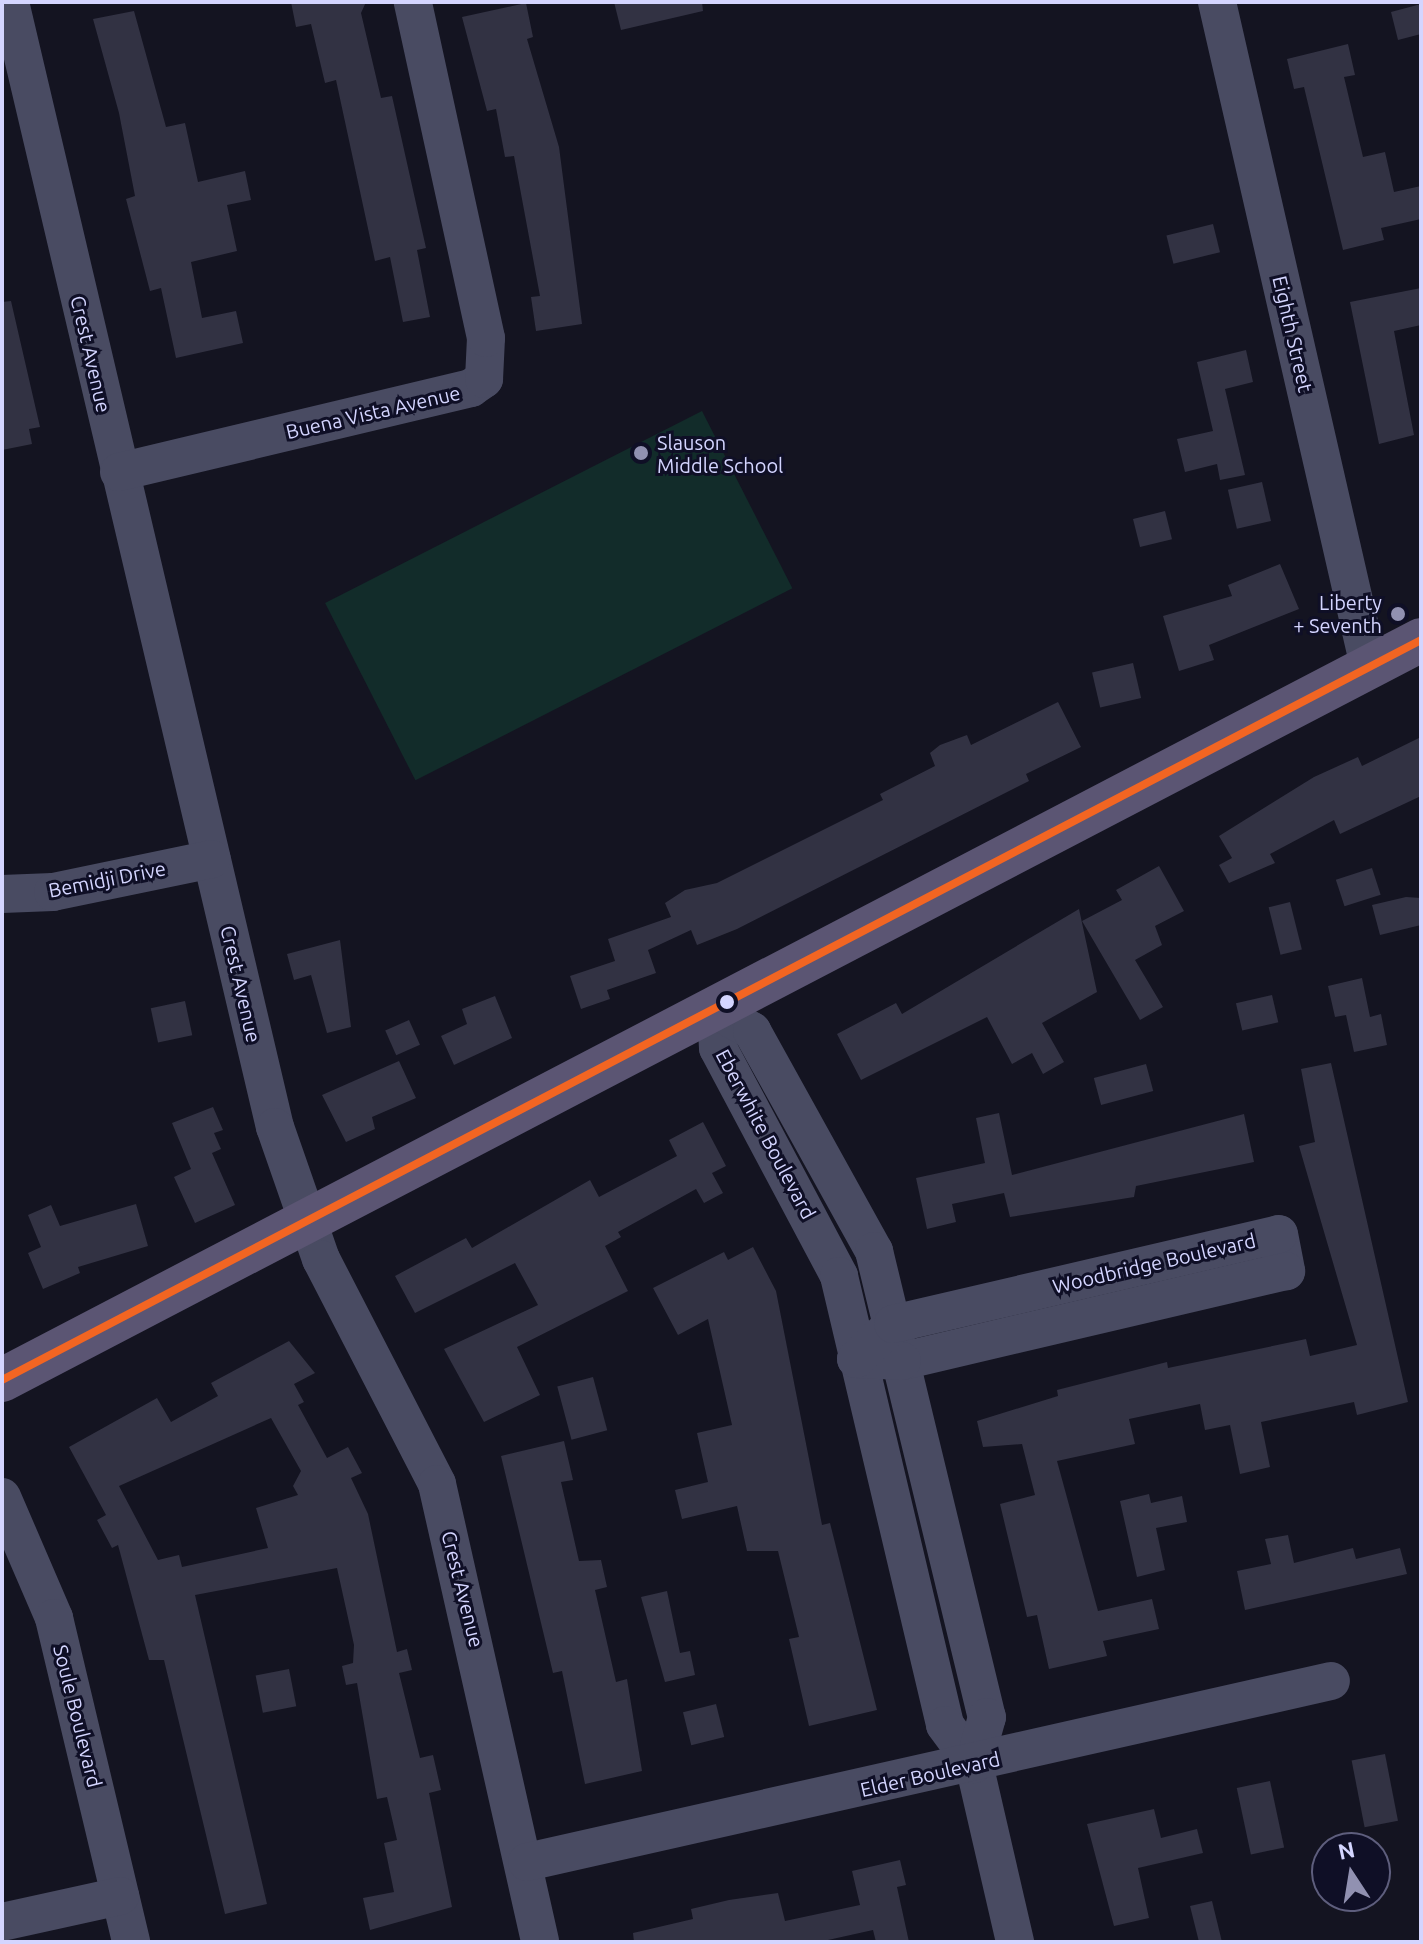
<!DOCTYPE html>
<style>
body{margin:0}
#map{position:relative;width:1423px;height:1944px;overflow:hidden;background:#141421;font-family:Ubuntu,sans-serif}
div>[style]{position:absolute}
.green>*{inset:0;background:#122c2a;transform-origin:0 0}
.building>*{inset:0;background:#323243;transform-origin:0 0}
.minor>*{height:38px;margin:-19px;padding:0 19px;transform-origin:19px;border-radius:19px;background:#494b62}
.major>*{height:44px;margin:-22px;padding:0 22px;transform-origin:22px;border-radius:22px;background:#5b5573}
.bus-1>*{height:8px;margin:-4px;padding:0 4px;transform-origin:4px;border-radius:4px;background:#f26522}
.dots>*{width:22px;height:22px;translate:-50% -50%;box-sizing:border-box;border:4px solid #0f0f26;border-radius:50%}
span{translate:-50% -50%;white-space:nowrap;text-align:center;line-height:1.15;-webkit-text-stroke:6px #0f0f26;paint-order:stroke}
.street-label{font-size:20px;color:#d4d5ff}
.poi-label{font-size:20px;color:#d4d5ff}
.left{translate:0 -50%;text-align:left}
.right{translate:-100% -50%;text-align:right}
.frame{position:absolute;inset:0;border:4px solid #d4d5ff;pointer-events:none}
.north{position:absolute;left:1311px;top:1832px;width:80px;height:80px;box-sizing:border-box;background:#0f0f26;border:2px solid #5e5e7d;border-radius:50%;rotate:348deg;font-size:22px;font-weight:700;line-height:32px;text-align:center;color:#d4d5ff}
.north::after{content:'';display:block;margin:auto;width:28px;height:36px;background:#9191b1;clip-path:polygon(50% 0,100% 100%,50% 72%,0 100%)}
</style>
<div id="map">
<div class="green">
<div style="left:702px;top:411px;width:199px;height:423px;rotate:63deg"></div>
</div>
<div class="building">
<div style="clip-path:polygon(291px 2px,366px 2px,361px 13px,381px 98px,392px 96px,426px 248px,417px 250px,430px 317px,403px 322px,390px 257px,375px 261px,336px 80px,325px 83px,311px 24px,296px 27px)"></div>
<div style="clip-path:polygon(614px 2px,702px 2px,703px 11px,621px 30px)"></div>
<div style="clip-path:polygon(526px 3px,533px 37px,527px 39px,559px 147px,582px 324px,536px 331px,531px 297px,540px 296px,514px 156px,505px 157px,496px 109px,487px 111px,462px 17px)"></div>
<div style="clip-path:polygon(1421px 4px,1421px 34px,1398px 40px,1391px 12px)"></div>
<div style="clip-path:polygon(134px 11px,166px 127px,185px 123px,198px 182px,245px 171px,251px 200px,227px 205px,237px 251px,191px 262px,202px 318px,236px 311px,243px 343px,176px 358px,161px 288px,150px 291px,126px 199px,135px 196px,119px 113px,93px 19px)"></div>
<div style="clip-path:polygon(1348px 44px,1355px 75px,1344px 77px,1363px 157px,1385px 152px,1394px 192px,1421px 186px,1421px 219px,1381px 228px,1384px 240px,1343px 250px,1304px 87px,1294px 89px,1287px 59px)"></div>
<div style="left:1213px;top:224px;width:29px;height:48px;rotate:76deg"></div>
<div style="clip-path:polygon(1421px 288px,1421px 325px,1394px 331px,1414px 435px,1379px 444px,1350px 302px)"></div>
<div style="clip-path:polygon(11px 301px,40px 427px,29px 429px,32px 444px,2px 450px,2px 302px)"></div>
<div style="clip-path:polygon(1246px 350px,1253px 382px,1225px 389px,1245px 475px,1220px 480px,1217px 464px,1185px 472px,1177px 439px,1213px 431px,1197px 362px)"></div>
<div style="left:1262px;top:482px;width:40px;height:35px;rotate:77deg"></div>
<div style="left:1165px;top:511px;width:29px;height:33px;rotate:76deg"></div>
<div style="clip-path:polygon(1280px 564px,1299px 609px,1209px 645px,1214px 660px,1179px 671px,1163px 616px,1232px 596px,1228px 585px)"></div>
<div style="left:1133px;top:663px;width:36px;height:42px;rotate:77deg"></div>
<div style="clip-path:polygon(1058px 702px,1081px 747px,1026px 774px,1029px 781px,737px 929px,697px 945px,691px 930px,648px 950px,656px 973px,607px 990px,610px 999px,581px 1009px,570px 976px,615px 961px,608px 939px,671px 917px,665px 903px,685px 890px,717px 883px,883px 800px,880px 794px,935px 766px,930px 753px,940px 745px,967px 735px,971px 745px)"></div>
<div style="clip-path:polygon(1421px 737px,1421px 796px,1340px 834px,1334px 820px,1270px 854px,1275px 863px,1229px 883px,1219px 865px,1232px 858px,1219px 836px,1314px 777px,1358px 757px,1362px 766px)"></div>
<div style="clip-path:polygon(1159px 866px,1184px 911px,1155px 926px,1162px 945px,1135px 960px,1163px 1007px,1140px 1020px,1082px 921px,1122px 900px,1116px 890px)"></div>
<div style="left:1372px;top:868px;width:28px;height:38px;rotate:72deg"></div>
<div style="clip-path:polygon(1406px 897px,1421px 898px,1421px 925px,1380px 935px,1372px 905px)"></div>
<div style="left:1290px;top:902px;width:49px;height:22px;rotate:76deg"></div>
<div style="clip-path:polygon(1079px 909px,1097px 992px,1042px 1023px,1064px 1062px,1043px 1074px,1032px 1053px,1012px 1064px,987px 1017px,861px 1080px,837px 1034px,896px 1003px,902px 1014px)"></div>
<div style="clip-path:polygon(340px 940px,351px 1027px,327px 1033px,311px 975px,294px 980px,287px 954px)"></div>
<div style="clip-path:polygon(1362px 978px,1370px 1017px,1381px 1014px,1387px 1045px,1354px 1052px,1346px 1015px,1335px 1017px,1328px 986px)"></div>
<div style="left:1272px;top:995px;width:28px;height:37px;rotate:77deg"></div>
<div style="clip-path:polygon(495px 996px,512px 1038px,454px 1065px,441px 1036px,467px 1024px,462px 1009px)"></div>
<div style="left:185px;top:1001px;width:35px;height:35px;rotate:78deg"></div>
<div style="left:409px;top:1020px;width:27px;height:26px;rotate:66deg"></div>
<div style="clip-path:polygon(399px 1061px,416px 1098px,372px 1117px,375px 1129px,346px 1142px,322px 1095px)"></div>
<div style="clip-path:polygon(1331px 1063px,1408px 1402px,1357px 1415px,1354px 1402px,1261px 1422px,1270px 1467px,1240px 1474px,1230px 1425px,1205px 1430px,1200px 1404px,1129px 1419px,1135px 1444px,1057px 1461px,1098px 1611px,1152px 1599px,1159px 1629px,1103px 1641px,1107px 1656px,1049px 1669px,1037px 1615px,1027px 1617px,1000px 1504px,1035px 1495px,1022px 1444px,983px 1447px,977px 1421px,1058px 1396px,1057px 1390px,1167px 1362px,1168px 1368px,1306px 1339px,1310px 1356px,1357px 1345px,1299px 1146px,1315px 1142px,1301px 1069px)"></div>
<div style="left:1146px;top:1064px;width:28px;height:54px;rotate:75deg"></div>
<div style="clip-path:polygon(213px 1107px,223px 1130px,214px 1133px,221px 1149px,212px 1153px,235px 1205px,195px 1223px,174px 1177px,191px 1169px,172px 1123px)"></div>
<div style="clip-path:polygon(999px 1113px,1012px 1175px,1244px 1114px,1254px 1162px,1136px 1186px,1134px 1197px,1010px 1217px,1004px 1193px,952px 1204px,956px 1222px,927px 1229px,916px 1178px,985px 1163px,976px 1118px)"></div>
<div style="clip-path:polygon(703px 1122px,726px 1166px,712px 1173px,723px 1193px,704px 1203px,696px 1189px,618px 1232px,621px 1237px,605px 1246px,628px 1291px,517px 1347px,540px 1395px,484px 1422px,444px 1349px,538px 1305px,515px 1263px,415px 1313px,395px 1276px,466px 1238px,472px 1248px,590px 1180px,599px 1197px,677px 1156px,669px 1140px)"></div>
<div style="clip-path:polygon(136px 1204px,148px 1246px,78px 1267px,80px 1273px,43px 1289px,28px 1253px,41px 1247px,28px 1215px,51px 1205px,60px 1226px)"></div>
<div style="clip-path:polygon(753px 1247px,776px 1291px,822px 1525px,830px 1523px,877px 1710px,809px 1726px,789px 1639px,799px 1637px,778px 1551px,747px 1551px,737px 1506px,682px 1519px,675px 1490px,708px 1482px,697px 1433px,732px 1425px,708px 1319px,678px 1335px,653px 1288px,724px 1252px,728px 1260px)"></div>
<div style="clip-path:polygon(evenodd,289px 1341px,315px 1373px,294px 1384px,304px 1402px,298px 1405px,327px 1458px,348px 1447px,362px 1473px,351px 1478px,368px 1514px,397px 1652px,407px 1649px,412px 1670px,399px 1673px,420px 1758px,433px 1755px,441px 1790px,429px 1793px,452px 1907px,370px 1930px,363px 1898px,394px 1892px,384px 1843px,397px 1840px,387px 1797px,377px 1799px,357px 1683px,346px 1685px,342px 1666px,353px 1663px,354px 1645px,337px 1568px,195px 1595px,267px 1904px,225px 1914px,164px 1660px,149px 1660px,118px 1545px,112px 1548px,97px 1520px,106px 1515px,69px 1447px,157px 1398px,171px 1422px,218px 1396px,211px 1383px,289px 1341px,271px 1418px,301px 1471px,293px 1486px,298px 1495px,256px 1508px,268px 1548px,182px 1567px,179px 1555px,158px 1560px,119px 1486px,271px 1418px)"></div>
<div style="left:593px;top:1377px;width:55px;height:37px;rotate:75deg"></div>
<div style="clip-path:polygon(564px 1441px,573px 1480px,561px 1482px,579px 1561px,601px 1560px,607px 1587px,595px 1590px,616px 1682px,627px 1679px,642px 1771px,585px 1784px,562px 1671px,553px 1673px,501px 1456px)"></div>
<div style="clip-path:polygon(1149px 1494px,1151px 1503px,1182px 1496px,1187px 1522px,1156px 1528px,1165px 1570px,1137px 1577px,1120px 1501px)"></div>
<div style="clip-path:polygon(1288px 1535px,1294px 1563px,1353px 1548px,1356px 1559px,1400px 1548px,1407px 1574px,1245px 1610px,1237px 1571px,1271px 1564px,1265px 1539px)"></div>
<div style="clip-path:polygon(667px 1591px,680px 1653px,690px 1651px,695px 1675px,665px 1682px,641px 1597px)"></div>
<div style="left:289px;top:1669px;width:38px;height:34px;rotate:79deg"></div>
<div style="left:716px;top:1704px;width:34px;height:34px;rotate:76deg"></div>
<div style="left:1385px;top:1754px;width:68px;height:34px;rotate:79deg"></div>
<div style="left:1270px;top:1781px;width:68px;height:34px;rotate:78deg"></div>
<div style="clip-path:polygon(1154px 1809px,1161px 1838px,1197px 1829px,1203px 1853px,1138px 1868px,1149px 1918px,1114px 1926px,1087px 1824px)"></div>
<div style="clip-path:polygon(900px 1860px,906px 1885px,897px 1887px,909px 1942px,876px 1942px,873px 1930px,819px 1942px,634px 1942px,633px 1933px,693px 1919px,691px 1909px,729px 1900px,778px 1893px,785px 1921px,860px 1905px,852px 1871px)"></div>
<div style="clip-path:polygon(1212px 1901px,1222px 1942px,1199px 1942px,1190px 1906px)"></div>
</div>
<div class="minor">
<div style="left:10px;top:2px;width:1156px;rotate:76.75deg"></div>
<div style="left:275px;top:1127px;width:140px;rotate:70.8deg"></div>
<div style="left:321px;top:1259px;width:253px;rotate:62.7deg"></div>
<div style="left:437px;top:1484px;width:469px;rotate:77.3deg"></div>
<div style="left:1217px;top:2px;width:681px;rotate:77.11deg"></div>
<div style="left:119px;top:472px;width:362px;rotate:-13.4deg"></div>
<div style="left:471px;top:388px;width:16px;rotate:-35deg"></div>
<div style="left:484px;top:379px;width:41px;rotate:-87.2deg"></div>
<div style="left:486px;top:338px;width:344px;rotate:-102.3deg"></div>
<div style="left:2px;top:894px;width:51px;rotate:-2.2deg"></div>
<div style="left:53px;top:892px;width:162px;rotate:-11.7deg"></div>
<div style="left:716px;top:1010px;width:38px;rotate:87deg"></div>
<div style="left:718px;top:1048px;width:258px;rotate:62deg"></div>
<div style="left:839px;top:1276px;width:461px;rotate:76.7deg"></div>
<div style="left:945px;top:1725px;width:49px;rotate:53.4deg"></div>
<div style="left:974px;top:1764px;width:183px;rotate:77deg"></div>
<div style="left:716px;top:1010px;width:42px;rotate:30.3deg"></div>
<div style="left:752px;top:1031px;width:252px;rotate:61deg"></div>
<div style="left:874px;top:1251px;width:480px;rotate:76.4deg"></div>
<div style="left:987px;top:1717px;width:49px;rotate:105.5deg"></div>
<div style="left:1279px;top:1234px;width:38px;rotate:79deg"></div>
<div style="left:1286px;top:1271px;width:394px;rotate:166.8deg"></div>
<div style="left:902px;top:1361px;width:46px;rotate:-177.5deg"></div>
<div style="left:856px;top:1359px;width:51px;rotate:-43.4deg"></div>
<div style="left:893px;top:1324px;width:396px;rotate:-13.1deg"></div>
<div style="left:2px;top:1497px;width:132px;rotate:66.7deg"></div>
<div style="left:54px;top:1618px;width:333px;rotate:76.6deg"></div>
<div style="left:527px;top:1862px;width:824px;rotate:-12.69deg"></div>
<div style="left:2px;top:1922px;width:121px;rotate:-12.4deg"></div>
</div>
<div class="major">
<div style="left:2px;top:1380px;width:1600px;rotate:-27.54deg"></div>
</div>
<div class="bus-1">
<div style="left:2px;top:1380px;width:1600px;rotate:-27.54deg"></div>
</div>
<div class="dots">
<div style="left:641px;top:453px;background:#9191b1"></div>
<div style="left:1398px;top:614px;background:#9191b1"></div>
<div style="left:727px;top:1002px;background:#d4d5ff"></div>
</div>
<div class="street-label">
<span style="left:1293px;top:334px;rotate:77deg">Eighth Street</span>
<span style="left:91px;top:354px;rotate:77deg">Crest Avenue</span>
<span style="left:373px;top:412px;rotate:-13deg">Buena Vista Avenue</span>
<span style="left:107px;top:879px;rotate:-11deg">Bemidji Drive</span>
<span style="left:241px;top:984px;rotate:77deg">Crest Avenue</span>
<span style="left:766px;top:1134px;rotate:62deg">Eberwhite Boulevard</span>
<span style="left:1154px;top:1263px;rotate:-13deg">Woodbridge Boulevard</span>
<span style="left:463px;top:1589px;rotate:76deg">Crest Avenue</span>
<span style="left:78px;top:1716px;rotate:76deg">Soule Boulevard</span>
<span style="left:930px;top:1774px;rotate:-13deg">Elder Boulevard</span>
</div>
<div class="poi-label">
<span class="left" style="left:657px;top:454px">Slauson<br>Middle School</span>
<span class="right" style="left:1382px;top:614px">Liberty<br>+ Seventh</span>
</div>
<div class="frame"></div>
<div class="north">N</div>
</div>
